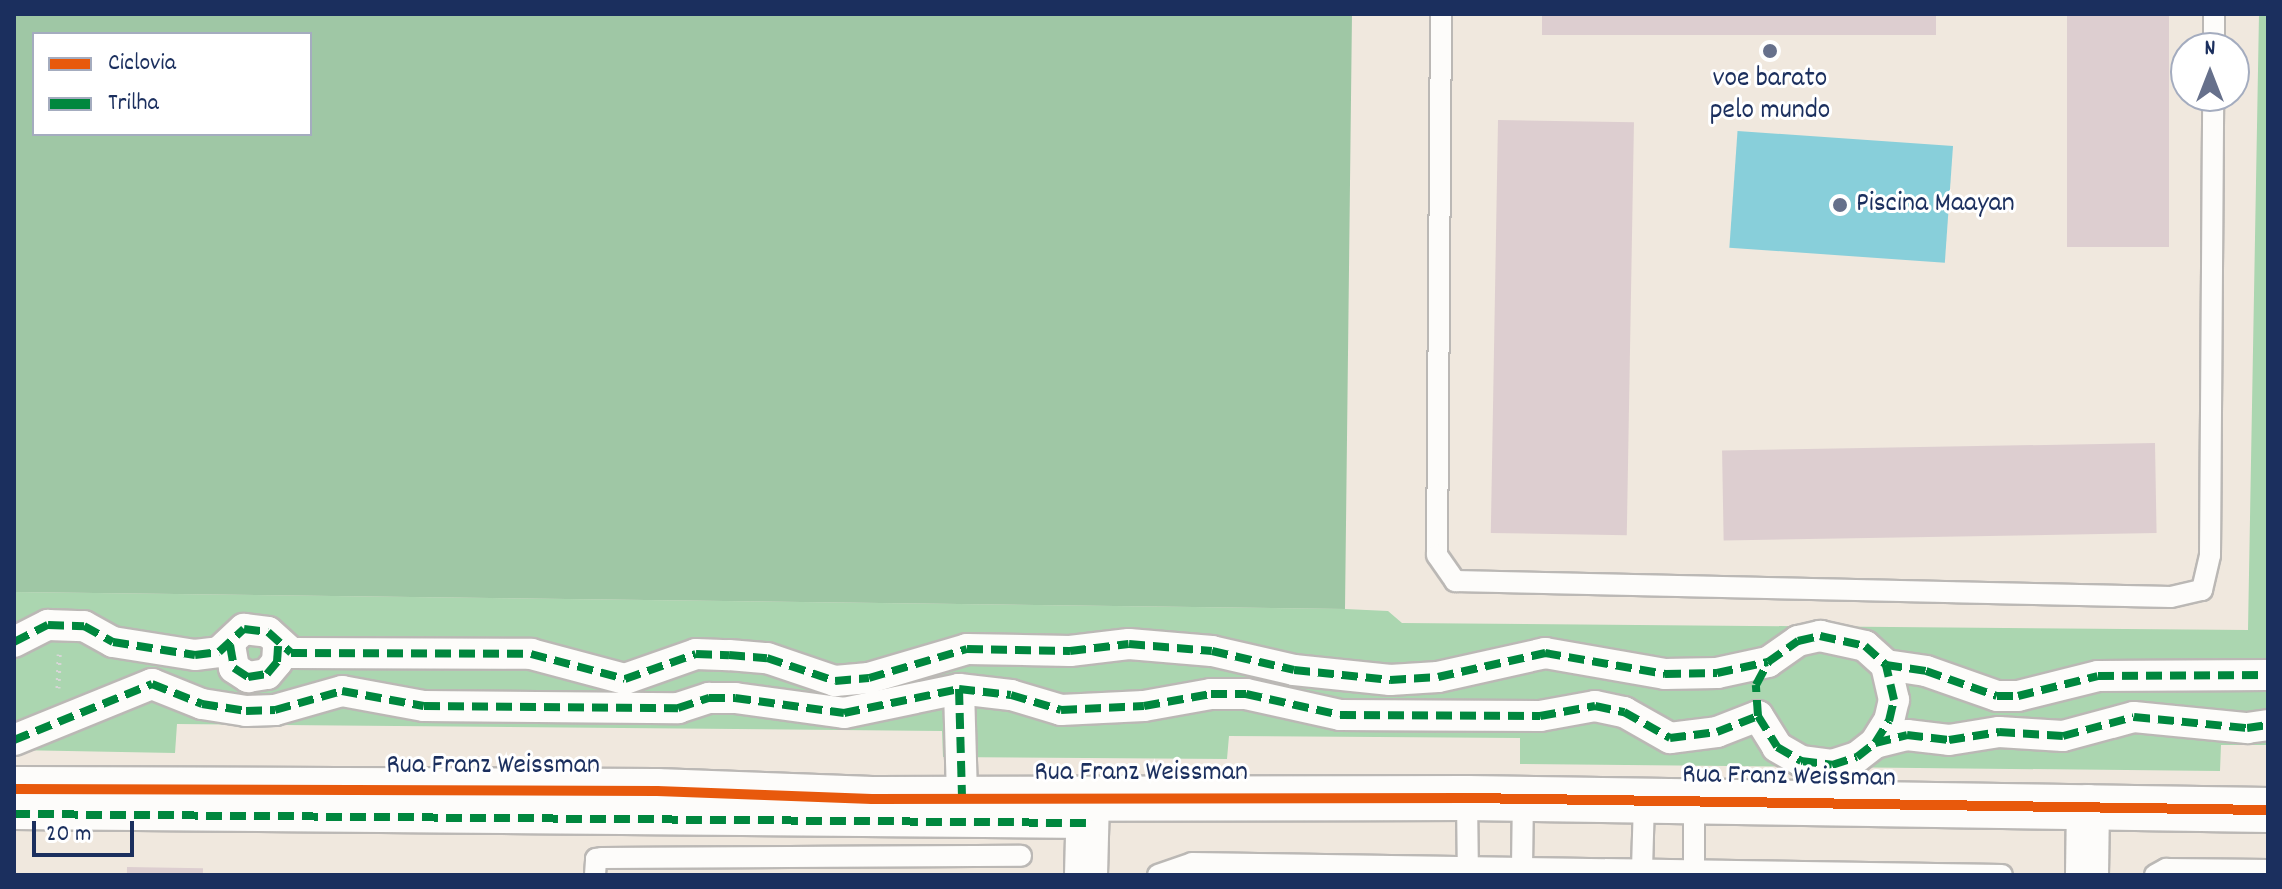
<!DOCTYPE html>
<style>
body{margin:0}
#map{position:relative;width:2282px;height:889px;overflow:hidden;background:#f0e8de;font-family:Dekko,sans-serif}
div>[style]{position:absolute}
.green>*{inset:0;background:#abd6b0}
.forest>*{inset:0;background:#9fc7a5}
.water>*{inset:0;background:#88cfda;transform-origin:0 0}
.building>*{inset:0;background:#ddced0;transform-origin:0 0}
.path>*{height:5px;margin-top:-2.5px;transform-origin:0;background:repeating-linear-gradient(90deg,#d6d6d6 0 2px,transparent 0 8px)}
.roads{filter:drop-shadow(2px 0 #bbb8b5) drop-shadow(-2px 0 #bbb8b5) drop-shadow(0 2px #bbb8b5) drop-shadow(0 -2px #bbb8b5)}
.service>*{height:20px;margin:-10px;padding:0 10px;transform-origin:10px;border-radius:10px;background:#fdfcfa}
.pedestrian>*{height:30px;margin:-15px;padding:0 15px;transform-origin:15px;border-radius:15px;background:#fdfcfa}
.minor>*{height:42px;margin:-21px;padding:0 21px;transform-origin:21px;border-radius:21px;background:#fdfcfa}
.tertiary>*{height:44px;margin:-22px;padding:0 22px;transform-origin:22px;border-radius:22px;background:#fdfcfa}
.quiet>*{height:8px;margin-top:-4px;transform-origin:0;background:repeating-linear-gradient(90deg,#00873e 0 16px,transparent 0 24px)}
.cycleway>*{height:10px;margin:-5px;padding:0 5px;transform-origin:5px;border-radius:5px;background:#e8590c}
.dots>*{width:22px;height:22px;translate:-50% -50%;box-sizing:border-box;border:4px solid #fff;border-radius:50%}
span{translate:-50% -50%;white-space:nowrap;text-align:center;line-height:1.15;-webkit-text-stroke:6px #fff;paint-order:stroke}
.poi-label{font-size:28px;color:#1b2f5e}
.left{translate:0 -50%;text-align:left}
.street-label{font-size:28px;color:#1b2f5e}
.frame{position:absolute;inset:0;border:16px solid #1b2f5e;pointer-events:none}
.legend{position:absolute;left:32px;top:32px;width:280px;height:104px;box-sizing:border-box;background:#fff;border:2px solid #a4acbf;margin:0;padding:10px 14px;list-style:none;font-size:24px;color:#1b2f5e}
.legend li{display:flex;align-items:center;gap:16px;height:40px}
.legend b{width:40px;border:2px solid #a4acbf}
.north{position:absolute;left:2170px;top:32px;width:80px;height:80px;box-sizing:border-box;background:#fff;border:2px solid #a4acbf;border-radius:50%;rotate:0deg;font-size:22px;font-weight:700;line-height:32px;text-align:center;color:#1b2f5e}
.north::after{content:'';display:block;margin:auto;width:28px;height:36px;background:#66708b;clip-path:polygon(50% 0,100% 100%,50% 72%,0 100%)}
.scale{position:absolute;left:32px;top:821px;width:102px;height:36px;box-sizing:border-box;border:4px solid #1b2f5e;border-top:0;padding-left:10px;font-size:24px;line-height:28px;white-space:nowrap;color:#1b2f5e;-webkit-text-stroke:6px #fff;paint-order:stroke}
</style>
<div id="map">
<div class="green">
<div style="clip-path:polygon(2259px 14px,2268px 14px,2268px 745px,2221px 745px,2220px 771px,1520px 764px,1520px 738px,1229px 736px,1227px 759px,943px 757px,942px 731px,177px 724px,175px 753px,14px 750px,14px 592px,1345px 609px,1388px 611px,1402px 623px,2248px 630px)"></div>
</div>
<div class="forest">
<div style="clip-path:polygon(evenodd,14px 14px,1352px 14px,1345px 609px,14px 592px,14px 14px,34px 34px,310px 34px,310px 134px,34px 134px,34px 34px)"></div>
</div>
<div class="water">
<div style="left:1953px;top:146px;width:117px;height:216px;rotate:94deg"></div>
</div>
<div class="building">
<div style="left:1542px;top:14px;width:394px;height:21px"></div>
<div style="left:2067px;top:14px;width:102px;height:233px"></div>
<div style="left:1498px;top:120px;width:136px;height:413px;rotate:1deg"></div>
<div style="left:2155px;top:443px;width:90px;height:433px;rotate:89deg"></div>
<div style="left:127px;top:867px;width:76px;height:8px;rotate:1deg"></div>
</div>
<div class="path">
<div style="left:58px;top:688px;width:34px;rotate:-88deg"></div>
</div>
<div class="roads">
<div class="service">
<div style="left:1441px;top:14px;width:541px;rotate:90.42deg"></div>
<div style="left:1437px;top:555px;width:32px;rotate:55deg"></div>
<div style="left:1455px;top:581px;width:716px;rotate:1.28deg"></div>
<div style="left:2171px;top:597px;width:32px;rotate:-13deg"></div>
<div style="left:2202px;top:590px;width:36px;rotate:-77deg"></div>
<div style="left:2210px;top:555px;width:459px;rotate:-89.6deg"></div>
<div style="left:2214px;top:48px;width:34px;rotate:-90deg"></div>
<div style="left:1467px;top:798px;width:77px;rotate:89.3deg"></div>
<div style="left:1522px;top:867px;width:68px;rotate:-89.2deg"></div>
<div style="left:1642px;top:869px;width:69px;rotate:-88.3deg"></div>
<div style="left:595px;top:875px;width:16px;rotate:-86deg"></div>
<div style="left:596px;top:859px;width:6px;rotate:-9deg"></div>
<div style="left:602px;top:858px;width:419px;rotate:-0.3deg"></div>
<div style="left:1158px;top:875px;width:36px;rotate:-19deg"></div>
<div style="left:1192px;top:863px;width:810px;rotate:0.85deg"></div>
<div style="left:1694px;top:875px;width:75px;rotate:-90deg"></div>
<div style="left:2155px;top:875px;width:13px;rotate:-29deg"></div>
<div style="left:2166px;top:869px;width:102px;rotate:0.6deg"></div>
</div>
<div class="pedestrian">
<div style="left:14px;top:642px;width:38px;rotate:-27deg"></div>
<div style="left:48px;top:625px;width:36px;rotate:2deg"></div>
<div style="left:84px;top:626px;width:33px;rotate:29deg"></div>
<div style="left:113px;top:642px;width:83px;rotate:9deg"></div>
<div style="left:195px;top:655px;width:24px;rotate:-7deg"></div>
<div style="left:219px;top:652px;width:34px;rotate:-43deg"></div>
<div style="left:244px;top:629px;width:24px;rotate:7deg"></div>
<div style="left:268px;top:632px;width:31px;rotate:42deg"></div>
<div style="left:291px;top:653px;width:240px;rotate:0.2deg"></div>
<div style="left:531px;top:654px;width:97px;rotate:14.9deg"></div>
<div style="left:625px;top:679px;width:75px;rotate:-19.4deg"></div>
<div style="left:696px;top:654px;width:33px;rotate:2deg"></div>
<div style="left:729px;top:655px;width:38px;rotate:5deg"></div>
<div style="left:767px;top:658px;width:72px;rotate:18.7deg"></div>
<div style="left:835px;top:681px;width:34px;rotate:-5deg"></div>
<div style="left:869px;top:678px;width:102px;rotate:-16.5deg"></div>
<div style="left:967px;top:649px;width:103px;rotate:1.1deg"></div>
<div style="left:1070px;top:651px;width:59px;rotate:-6.8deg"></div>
<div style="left:1129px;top:644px;width:83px;rotate:4.8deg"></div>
<div style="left:1212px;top:651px;width:84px;rotate:13deg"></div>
<div style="left:1294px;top:670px;width:97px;rotate:5.9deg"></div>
<div style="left:1390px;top:680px;width:48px;rotate:-3.6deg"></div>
<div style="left:1438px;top:677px;width:110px;rotate:-12.6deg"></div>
<div style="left:1545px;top:653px;width:122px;rotate:9.9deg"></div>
<div style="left:1665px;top:674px;width:52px;rotate:-1.1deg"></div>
<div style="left:1717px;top:673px;width:52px;rotate:-12.2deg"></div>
<div style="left:1768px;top:662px;width:37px;rotate:-35deg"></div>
<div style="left:1798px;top:641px;width:23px;rotate:-13deg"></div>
<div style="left:1820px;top:636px;width:46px;rotate:12.5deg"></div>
<div style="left:1865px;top:646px;width:28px;rotate:42deg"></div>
<div style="left:1886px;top:665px;width:40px;rotate:8.5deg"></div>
<div style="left:1926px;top:671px;width:75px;rotate:19.4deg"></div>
<div style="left:1997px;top:696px;width:21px"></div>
<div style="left:2018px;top:696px;width:82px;rotate:-14deg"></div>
<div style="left:2098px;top:676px;width:170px;rotate:-0.3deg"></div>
<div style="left:230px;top:645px;width:23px;rotate:80deg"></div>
<div style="left:234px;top:668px;width:17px;rotate:33deg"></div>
<div style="left:248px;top:677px;width:19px;rotate:-9deg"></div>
<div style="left:267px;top:674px;width:16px;rotate:-50deg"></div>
<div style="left:277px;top:662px;width:16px;rotate:-86deg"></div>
<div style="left:959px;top:689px;width:110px;rotate:88.4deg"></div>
<div style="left:14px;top:740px;width:149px;rotate:-22.1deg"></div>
<div style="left:152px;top:684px;width:54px;rotate:21.8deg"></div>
<div style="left:202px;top:704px;width:45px;rotate:9deg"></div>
<div style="left:246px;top:711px;width:29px;rotate:-2deg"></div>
<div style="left:275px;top:710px;width:70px;rotate:-15.8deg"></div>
<div style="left:342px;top:691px;width:83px;rotate:10.4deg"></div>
<div style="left:424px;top:706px;width:254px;rotate:0.5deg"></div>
<div style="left:678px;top:708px;width:33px;rotate:-18deg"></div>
<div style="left:709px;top:698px;width:26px"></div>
<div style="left:735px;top:698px;width:110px;rotate:7.8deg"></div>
<div style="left:844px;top:713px;width:117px;rotate:-11.8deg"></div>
<div style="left:959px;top:689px;width:52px;rotate:6.6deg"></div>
<div style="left:1011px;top:695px;width:52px;rotate:16.7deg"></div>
<div style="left:1061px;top:710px;width:83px;rotate:-2.8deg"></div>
<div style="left:1144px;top:706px;width:68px;rotate:-10.2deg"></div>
<div style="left:1211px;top:694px;width:35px"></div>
<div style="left:1246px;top:694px;width:96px;rotate:12.6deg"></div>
<div style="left:1340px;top:715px;width:200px;rotate:0.3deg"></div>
<div style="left:1540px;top:716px;width:56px;rotate:-10.3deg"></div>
<div style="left:1595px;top:706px;width:30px;rotate:12deg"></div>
<div style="left:1624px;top:712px;width:53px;rotate:29.5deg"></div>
<div style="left:1670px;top:738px;width:47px;rotate:-7.3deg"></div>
<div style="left:1717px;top:732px;width:44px;rotate:-21.3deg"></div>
<div style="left:1758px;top:716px;width:36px;rotate:58deg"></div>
<div style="left:1777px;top:747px;width:28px;rotate:30deg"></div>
<div style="left:1801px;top:761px;width:31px;rotate:7deg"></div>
<div style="left:1832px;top:765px;width:26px;rotate:-18deg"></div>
<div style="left:1857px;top:757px;width:23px;rotate:-38deg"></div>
<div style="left:1875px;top:743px;width:33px;rotate:-14deg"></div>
<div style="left:1907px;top:735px;width:42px;rotate:6.8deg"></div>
<div style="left:1949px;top:740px;width:51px;rotate:-9.1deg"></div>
<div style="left:1999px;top:732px;width:64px;rotate:3.6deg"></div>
<div style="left:2063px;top:736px;width:73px;rotate:-15deg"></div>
<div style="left:2134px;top:717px;width:114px;rotate:5.6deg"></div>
<div style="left:2247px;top:728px;width:21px;rotate:-8deg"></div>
<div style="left:1875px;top:743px;width:26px;rotate:-58deg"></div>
<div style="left:1889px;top:721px;width:22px;rotate:-77deg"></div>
<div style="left:1894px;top:700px;width:36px;rotate:-103deg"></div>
<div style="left:14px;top:814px;width:1073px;rotate:0.48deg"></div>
</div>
<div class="minor">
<div style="left:1086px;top:875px;width:77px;rotate:-88.5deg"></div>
<div style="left:2087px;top:875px;width:69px;rotate:-89.2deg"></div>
</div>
<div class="tertiary">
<div style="left:14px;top:789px;width:643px;rotate:0.18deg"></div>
<div style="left:657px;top:791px;width:215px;rotate:2.1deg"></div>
<div style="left:872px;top:799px;width:595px;rotate:-0.1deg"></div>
<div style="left:1467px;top:798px;width:801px;rotate:0.86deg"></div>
</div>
</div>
<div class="quiet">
<div style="left:14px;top:642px;width:38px;rotate:-27deg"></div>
<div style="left:48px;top:625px;width:36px;rotate:2deg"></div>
<div style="left:84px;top:626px;width:33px;rotate:29deg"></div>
<div style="left:113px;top:642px;width:83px;rotate:9deg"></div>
<div style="left:195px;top:655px;width:24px;rotate:-7deg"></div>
<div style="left:219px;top:652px;width:34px;rotate:-43deg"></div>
<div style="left:244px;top:629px;width:24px;rotate:7deg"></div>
<div style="left:268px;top:632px;width:31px;rotate:42deg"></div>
<div style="left:291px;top:653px;width:240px;rotate:0.2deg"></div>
<div style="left:531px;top:654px;width:97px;rotate:14.9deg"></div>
<div style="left:625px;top:679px;width:75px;rotate:-19.4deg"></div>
<div style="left:696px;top:654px;width:33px;rotate:2deg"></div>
<div style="left:729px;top:655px;width:38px;rotate:5deg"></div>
<div style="left:767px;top:658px;width:72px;rotate:18.7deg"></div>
<div style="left:835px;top:681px;width:34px;rotate:-5deg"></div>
<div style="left:869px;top:678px;width:102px;rotate:-16.5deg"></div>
<div style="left:967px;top:649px;width:103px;rotate:1.1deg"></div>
<div style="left:1070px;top:651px;width:59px;rotate:-6.8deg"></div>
<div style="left:1129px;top:644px;width:83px;rotate:4.8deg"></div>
<div style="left:1212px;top:651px;width:84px;rotate:13deg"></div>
<div style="left:1294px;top:670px;width:97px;rotate:5.9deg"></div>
<div style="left:1390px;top:680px;width:48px;rotate:-3.6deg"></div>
<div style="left:1438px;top:677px;width:110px;rotate:-12.6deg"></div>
<div style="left:1545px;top:653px;width:122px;rotate:9.9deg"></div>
<div style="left:1665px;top:674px;width:52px;rotate:-1.1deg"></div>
<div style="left:1717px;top:673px;width:52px;rotate:-12.2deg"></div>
<div style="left:1768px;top:662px;width:37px;rotate:-35deg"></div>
<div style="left:1798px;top:641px;width:23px;rotate:-13deg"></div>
<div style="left:1820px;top:636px;width:46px;rotate:12.5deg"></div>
<div style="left:1865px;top:646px;width:28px;rotate:42deg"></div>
<div style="left:1886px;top:665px;width:40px;rotate:8.5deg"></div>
<div style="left:1926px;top:671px;width:75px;rotate:19.4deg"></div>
<div style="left:1997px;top:696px;width:21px"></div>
<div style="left:2018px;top:696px;width:82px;rotate:-14deg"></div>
<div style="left:2098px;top:676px;width:170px;rotate:-0.3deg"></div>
<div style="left:230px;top:645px;width:23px;rotate:80deg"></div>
<div style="left:234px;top:668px;width:17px;rotate:33deg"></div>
<div style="left:248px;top:677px;width:19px;rotate:-9deg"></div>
<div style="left:267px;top:674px;width:16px;rotate:-50deg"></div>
<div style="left:277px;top:662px;width:16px;rotate:-86deg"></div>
<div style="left:959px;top:689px;width:110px;rotate:88.4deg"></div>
<div style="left:1758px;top:716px;width:31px;rotate:-94deg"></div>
<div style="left:1756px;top:685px;width:26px;rotate:-62deg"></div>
<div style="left:14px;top:740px;width:149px;rotate:-22.1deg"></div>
<div style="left:152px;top:684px;width:54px;rotate:21.8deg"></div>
<div style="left:202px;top:704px;width:45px;rotate:9deg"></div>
<div style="left:246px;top:711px;width:29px;rotate:-2deg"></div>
<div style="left:275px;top:710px;width:70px;rotate:-15.8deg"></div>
<div style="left:342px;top:691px;width:83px;rotate:10.4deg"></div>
<div style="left:424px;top:706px;width:254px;rotate:0.5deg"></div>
<div style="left:678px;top:708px;width:33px;rotate:-18deg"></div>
<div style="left:709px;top:698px;width:26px"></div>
<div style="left:735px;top:698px;width:110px;rotate:7.8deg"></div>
<div style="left:844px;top:713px;width:117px;rotate:-11.8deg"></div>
<div style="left:959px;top:689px;width:52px;rotate:6.6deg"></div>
<div style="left:1011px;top:695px;width:52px;rotate:16.7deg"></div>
<div style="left:1061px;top:710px;width:83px;rotate:-2.8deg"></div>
<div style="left:1144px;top:706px;width:68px;rotate:-10.2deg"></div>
<div style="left:1211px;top:694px;width:35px"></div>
<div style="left:1246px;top:694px;width:96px;rotate:12.6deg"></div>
<div style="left:1340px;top:715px;width:200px;rotate:0.3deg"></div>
<div style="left:1540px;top:716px;width:56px;rotate:-10.3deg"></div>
<div style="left:1595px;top:706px;width:30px;rotate:12deg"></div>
<div style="left:1624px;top:712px;width:53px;rotate:29.5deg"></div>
<div style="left:1670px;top:738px;width:47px;rotate:-7.3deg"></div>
<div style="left:1717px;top:732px;width:44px;rotate:-21.3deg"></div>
<div style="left:1758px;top:716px;width:36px;rotate:58deg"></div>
<div style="left:1777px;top:747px;width:28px;rotate:30deg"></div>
<div style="left:1801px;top:761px;width:31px;rotate:7deg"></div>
<div style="left:1832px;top:765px;width:26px;rotate:-18deg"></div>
<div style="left:1857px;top:757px;width:23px;rotate:-38deg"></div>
<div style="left:1875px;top:743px;width:33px;rotate:-14deg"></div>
<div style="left:1907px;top:735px;width:42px;rotate:6.8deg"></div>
<div style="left:1949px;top:740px;width:51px;rotate:-9.1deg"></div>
<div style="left:1999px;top:732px;width:64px;rotate:3.6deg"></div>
<div style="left:2063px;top:736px;width:73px;rotate:-15deg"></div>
<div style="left:2134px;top:717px;width:114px;rotate:5.6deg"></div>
<div style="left:2247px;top:728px;width:21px;rotate:-8deg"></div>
<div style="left:1875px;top:743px;width:26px;rotate:-58deg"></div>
<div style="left:1889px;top:721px;width:22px;rotate:-77deg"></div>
<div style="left:1894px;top:700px;width:36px;rotate:-103deg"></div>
<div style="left:14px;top:814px;width:1073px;rotate:0.48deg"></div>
</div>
<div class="cycleway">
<div style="left:14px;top:789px;width:643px;rotate:0.18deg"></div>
<div style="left:657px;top:791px;width:215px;rotate:2.1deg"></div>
<div style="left:872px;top:799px;width:595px;rotate:-0.1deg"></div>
<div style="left:1467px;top:798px;width:801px;rotate:0.86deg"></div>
</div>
<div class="dots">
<div style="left:1770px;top:51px;background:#66708b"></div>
<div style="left:1840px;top:205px;background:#66708b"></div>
</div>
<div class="poi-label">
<span style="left:1770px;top:96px">voe barato<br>pelo mundo</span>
<span class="left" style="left:1856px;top:205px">Piscina Maayan</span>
</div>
<div class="street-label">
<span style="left:493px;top:767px">Rua Franz Weissman</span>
<span style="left:1141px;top:774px">Rua Franz Weissman</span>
<span style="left:1789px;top:778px;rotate:1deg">Rua Franz Weissman</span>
</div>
<div class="frame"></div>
<ul class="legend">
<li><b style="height:10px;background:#e8590c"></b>Ciclovia</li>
<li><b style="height:10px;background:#00873e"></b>Trilha</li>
</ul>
<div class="north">N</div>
<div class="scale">20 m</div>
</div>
